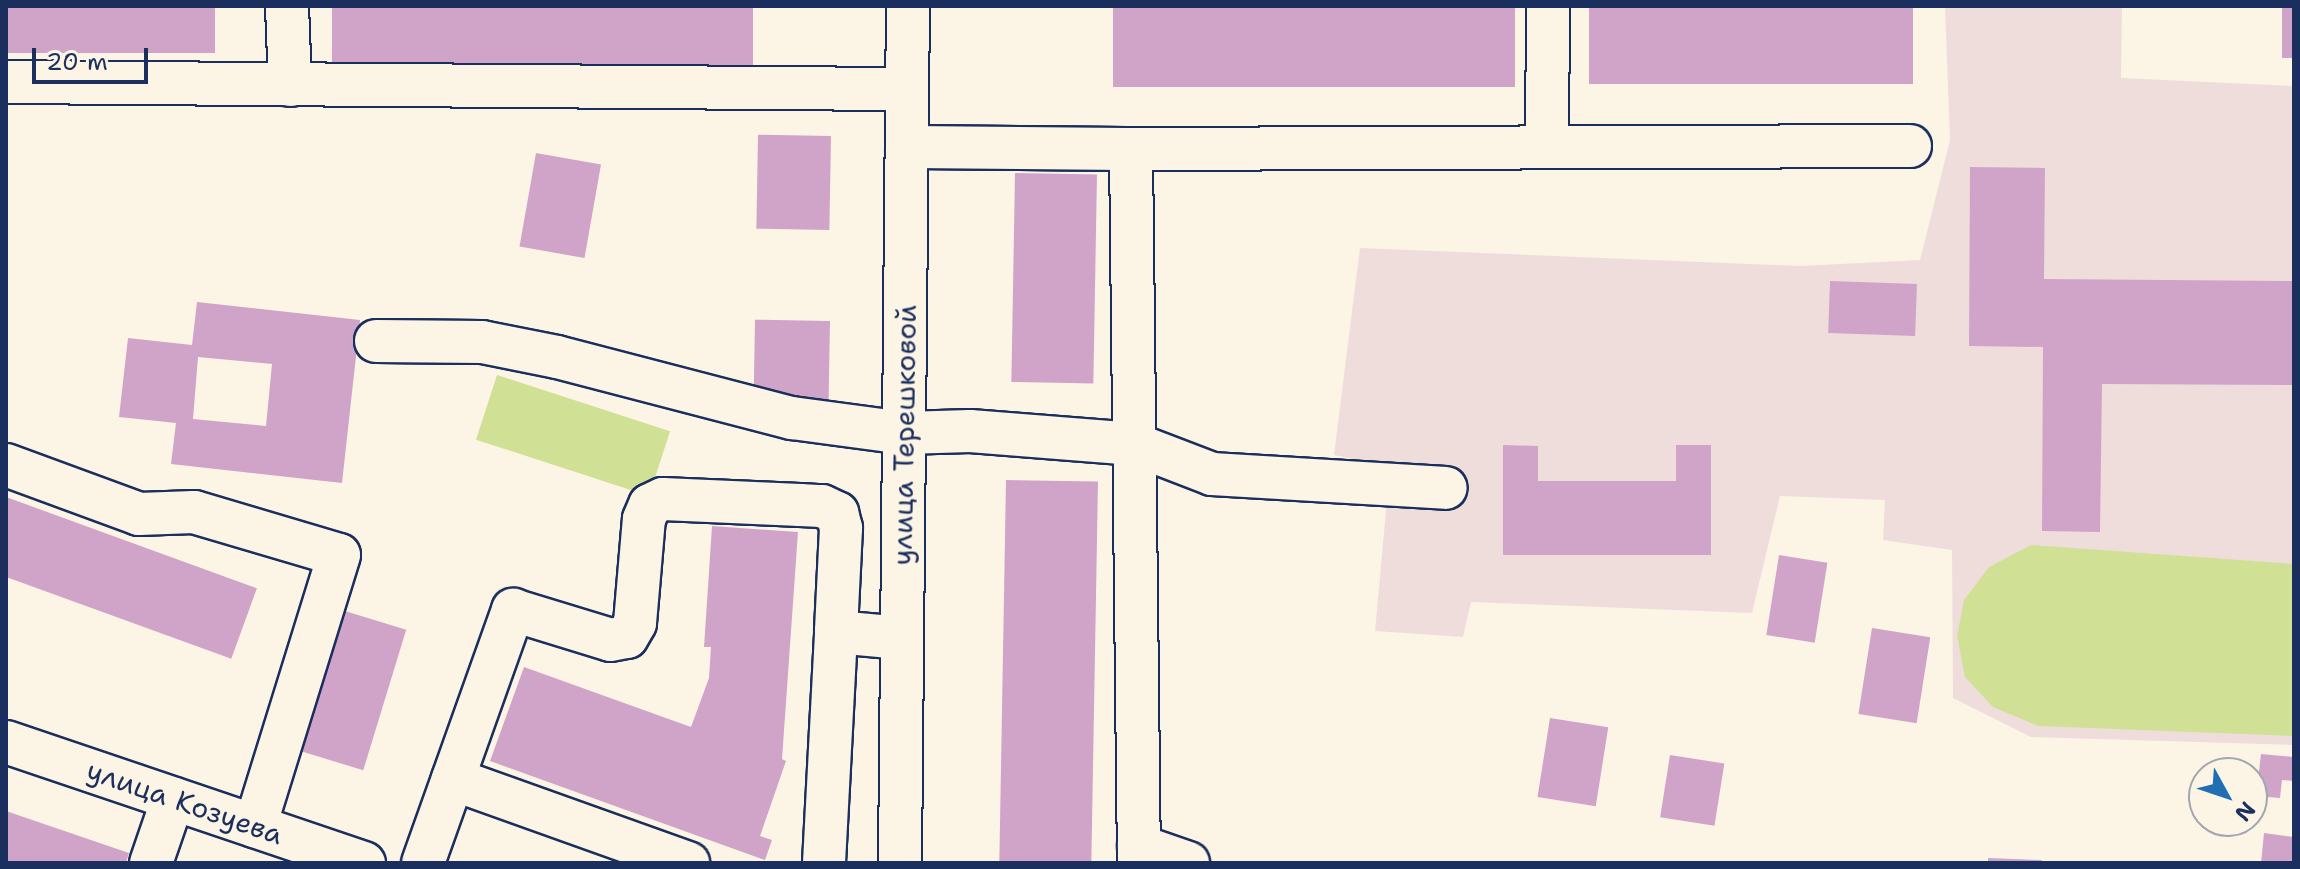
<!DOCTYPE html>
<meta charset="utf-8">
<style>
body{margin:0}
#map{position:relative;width:2300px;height:869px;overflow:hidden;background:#fcf5e5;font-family:"Shantell Sans",sans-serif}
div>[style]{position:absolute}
.built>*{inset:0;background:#efdddc}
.green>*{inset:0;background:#d0e195;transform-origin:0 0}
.building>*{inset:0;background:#d0a4c8;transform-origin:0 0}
.roads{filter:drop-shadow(2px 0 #1b2f5e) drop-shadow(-2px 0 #1b2f5e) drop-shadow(0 2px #1b2f5e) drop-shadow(0 -2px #1b2f5e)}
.minor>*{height:42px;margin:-21px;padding:0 21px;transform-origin:21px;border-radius:21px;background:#fcf5e5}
span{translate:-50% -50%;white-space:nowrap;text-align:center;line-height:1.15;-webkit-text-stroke:7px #fcf5e5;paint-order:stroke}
.street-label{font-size:28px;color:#1b2f5e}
.frame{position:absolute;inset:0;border:8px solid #1b2f5e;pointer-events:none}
.north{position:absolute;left:2188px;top:757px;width:80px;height:80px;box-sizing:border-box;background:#fcf5e5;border:2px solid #a2a6af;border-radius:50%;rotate:130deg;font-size:22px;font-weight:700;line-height:32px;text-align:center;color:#1b2f5e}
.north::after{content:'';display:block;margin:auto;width:28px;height:36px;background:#1f6fb2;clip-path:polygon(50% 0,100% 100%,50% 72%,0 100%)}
.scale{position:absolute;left:32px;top:48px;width:116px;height:36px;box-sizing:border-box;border:4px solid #1b2f5e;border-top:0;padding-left:10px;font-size:24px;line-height:28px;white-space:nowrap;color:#1b2f5e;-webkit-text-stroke:6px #fcf5e5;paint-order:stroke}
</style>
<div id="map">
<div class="built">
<div style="clip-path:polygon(1945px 6px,2122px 6px,2121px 78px,2294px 86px,2294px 745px,2031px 737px,1953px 698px,1952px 550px,1883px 540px,1885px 500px,1780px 496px,1752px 613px,1471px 602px,1463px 637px,1375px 631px,1390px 467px,1334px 455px,1360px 248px,1800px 266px,1920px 260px,1950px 140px)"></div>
</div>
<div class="green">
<div style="left:497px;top:375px;width:182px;height:68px;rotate:18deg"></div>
<div style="clip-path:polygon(2031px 545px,2294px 564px,2294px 736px,2038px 726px,1993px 707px,1965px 677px,1957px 636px,1964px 600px,1989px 567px)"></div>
</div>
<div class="building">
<div style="left:6px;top:6px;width:209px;height:47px"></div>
<div style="left:332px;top:6px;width:421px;height:59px"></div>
<div style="left:1113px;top:6px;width:402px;height:81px"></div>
<div style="left:1589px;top:6px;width:324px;height:78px"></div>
<div style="left:2282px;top:6px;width:12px;height:52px"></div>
<div style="left:831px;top:136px;width:94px;height:73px;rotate:91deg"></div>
<div style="left:536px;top:153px;width:66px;height:95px;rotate:10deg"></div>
<div style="clip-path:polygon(1970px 167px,2045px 168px,2044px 279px,2294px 281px,2294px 385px,2102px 384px,2100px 532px,2042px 531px,2043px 347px,1969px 346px)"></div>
<div style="left:1015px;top:173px;width:82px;height:209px;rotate:1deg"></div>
<div style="left:1830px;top:281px;width:87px;height:52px;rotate:2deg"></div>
<div style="clip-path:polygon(evenodd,197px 302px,360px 320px,342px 483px,171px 464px,176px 423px,119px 417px,128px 338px,192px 345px,197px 302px,198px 357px,272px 364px,266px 426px,193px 419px,198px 357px)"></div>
<div style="left:830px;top:321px;width:83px;height:75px;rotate:91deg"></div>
<div style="clip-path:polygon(1503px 445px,1538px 446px,1538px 481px,1676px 481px,1676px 445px,1711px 445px,1711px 555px,1503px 555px)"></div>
<div style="left:1006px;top:480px;width:92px;height:383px;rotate:1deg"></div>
<div style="left:6px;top:497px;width:267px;height:75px;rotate:20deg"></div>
<div style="clip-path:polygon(712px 526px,798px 532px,782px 759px,786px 761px,760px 836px,772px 840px,765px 860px,490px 761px,524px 667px,691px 727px,709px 678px,711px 647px,704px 647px)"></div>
<div style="left:1779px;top:555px;width:49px;height:81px;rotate:9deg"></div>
<div style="left:345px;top:611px;width:64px;height:147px;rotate:17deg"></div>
<div style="left:1872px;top:628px;width:59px;height:87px;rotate:9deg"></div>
<div style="left:1550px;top:718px;width:59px;height:80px;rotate:9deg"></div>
<div style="clip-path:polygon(2261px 754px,2294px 757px,2294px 781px,2282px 780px,2280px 798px,2256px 796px)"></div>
<div style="left:1670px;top:755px;width:55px;height:63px;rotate:9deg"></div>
<div style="clip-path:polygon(6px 811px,129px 853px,126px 863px,6px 863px)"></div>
<div style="clip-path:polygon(2264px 833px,2294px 837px,2294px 863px,2261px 863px)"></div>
<div style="clip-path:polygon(1988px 858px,2042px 860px,2041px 863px,1988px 863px)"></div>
</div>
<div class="roads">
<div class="minor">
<div style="left:287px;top:6px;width:79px;rotate:87.8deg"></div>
<div style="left:6px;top:82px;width:901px;rotate:0.45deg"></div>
<div style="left:907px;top:147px;width:224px;rotate:0.5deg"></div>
<div style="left:1131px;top:149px;width:714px;rotate:89.36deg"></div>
<div style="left:1547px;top:147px;width:141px;rotate:-89.6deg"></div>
<div style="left:1131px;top:149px;width:779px;rotate:-0.22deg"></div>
<div style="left:376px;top:341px;width:106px;rotate:0.5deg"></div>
<div style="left:482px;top:342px;width:76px;rotate:11.3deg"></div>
<div style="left:557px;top:357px;width:243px;rotate:14.6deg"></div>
<div style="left:792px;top:418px;width:113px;rotate:7.6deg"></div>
<div style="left:904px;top:433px;width:66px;rotate:-1.7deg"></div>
<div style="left:970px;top:431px;width:165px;rotate:4.5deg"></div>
<div style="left:1134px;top:444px;width:84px;rotate:21deg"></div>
<div style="left:1212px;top:474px;width:234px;rotate:3.4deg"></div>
<div style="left:6px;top:465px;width:142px;rotate:20.2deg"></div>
<div style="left:139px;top:514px;width:55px;rotate:-2.1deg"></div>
<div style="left:194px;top:512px;width:151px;rotate:16.5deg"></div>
<div style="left:339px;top:555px;width:284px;rotate:107.2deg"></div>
<div style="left:6px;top:742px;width:378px;rotate:18.7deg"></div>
<div style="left:453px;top:779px;width:250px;rotate:19.7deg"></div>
<div style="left:1139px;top:846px;width:52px;rotate:19.1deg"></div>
<div style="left:151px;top:863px;width:68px;rotate:-71deg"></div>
<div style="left:423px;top:863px;width:269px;rotate:-70.4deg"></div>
<div style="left:513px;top:610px;width:102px;rotate:17deg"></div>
<div style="left:611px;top:640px;width:16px;rotate:-11deg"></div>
<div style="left:627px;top:637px;width:16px;rotate:-60deg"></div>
<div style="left:635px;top:623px;width:104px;rotate:-85.1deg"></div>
<div style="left:644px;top:519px;width:15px;rotate:-67deg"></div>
<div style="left:650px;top:505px;width:14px;rotate:-25deg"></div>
<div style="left:663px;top:499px;width:137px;rotate:2.5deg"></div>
<div style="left:800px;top:505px;width:22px;rotate:3deg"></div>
<div style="left:822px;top:506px;width:17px;rotate:25deg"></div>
<div style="left:837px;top:513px;width:16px;rotate:75deg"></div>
<div style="left:841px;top:528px;width:104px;rotate:92.8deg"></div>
<div style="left:836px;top:632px;width:66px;rotate:5.2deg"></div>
<div style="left:824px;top:863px;width:231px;rotate:-87deg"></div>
<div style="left:900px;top:863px;width:857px;rotate:-89.47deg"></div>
</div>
</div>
<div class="street-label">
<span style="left:904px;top:435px;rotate:-89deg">улица Терешковой</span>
<span style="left:185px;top:802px;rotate:19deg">улица Козуева</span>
</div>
<div class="frame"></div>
<div class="north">N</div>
<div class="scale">20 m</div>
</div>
